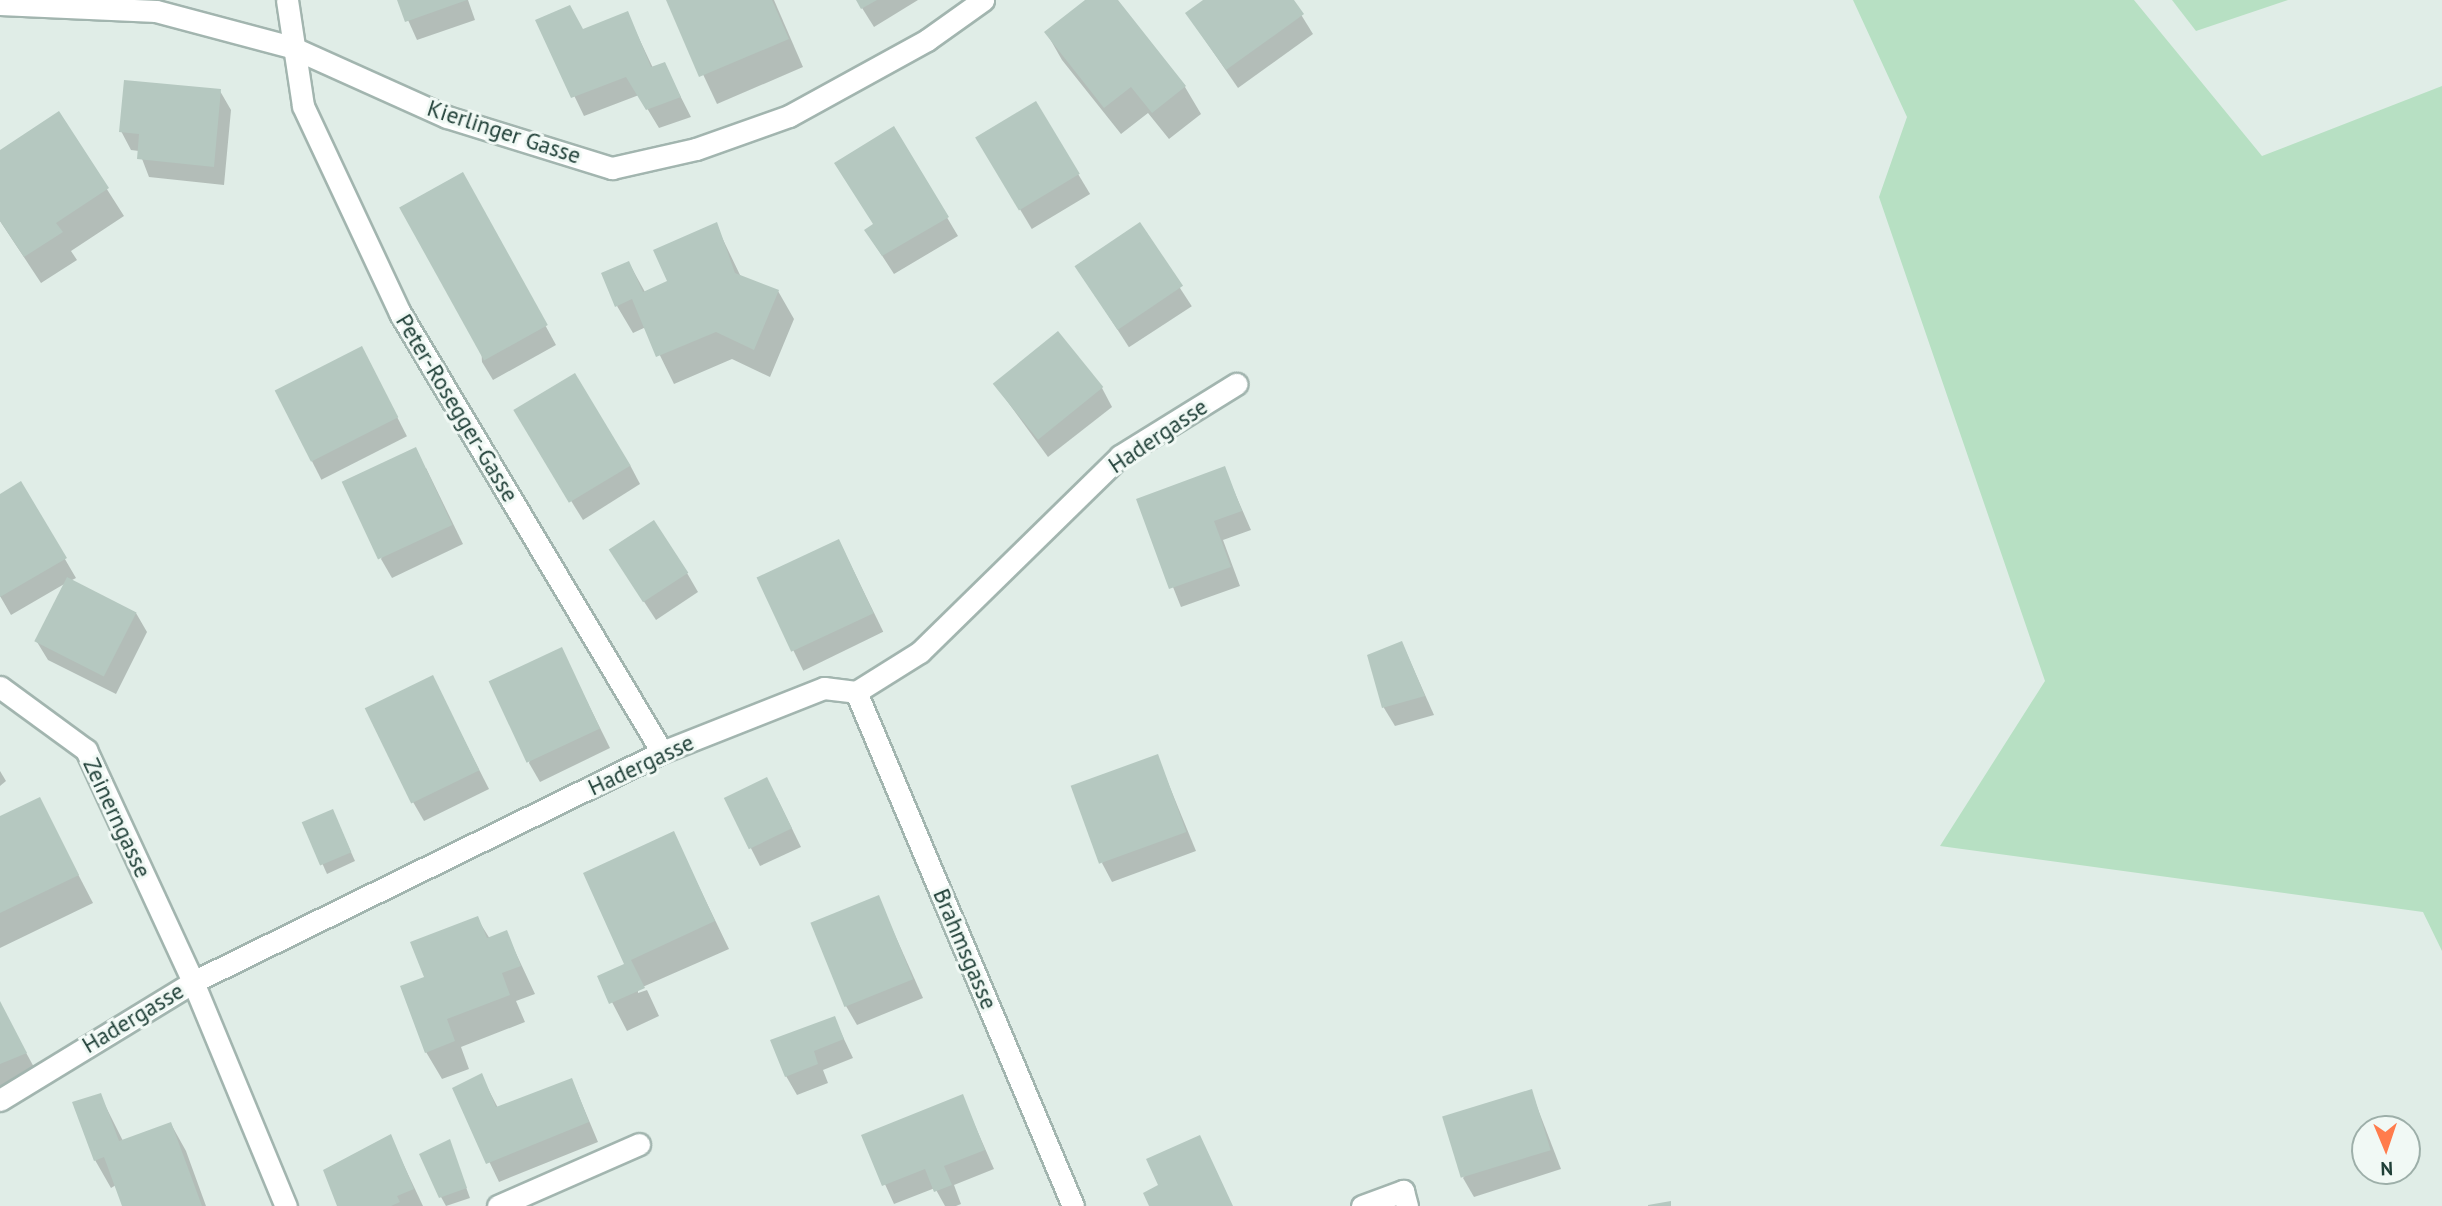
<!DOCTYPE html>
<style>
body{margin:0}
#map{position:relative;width:2442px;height:1206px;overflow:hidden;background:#e0ede7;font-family:"PT Sans",sans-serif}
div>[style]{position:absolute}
.green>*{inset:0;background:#b7e0c3}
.shadow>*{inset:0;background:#0003;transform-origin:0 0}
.building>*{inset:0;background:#b5c8c0;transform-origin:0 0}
.roads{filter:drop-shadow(2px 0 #a2b5af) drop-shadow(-2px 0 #a2b5af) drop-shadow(0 2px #a2b5af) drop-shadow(0 -2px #a2b5af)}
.minor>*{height:21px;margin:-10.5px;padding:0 10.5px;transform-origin:10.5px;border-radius:10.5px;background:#fff}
span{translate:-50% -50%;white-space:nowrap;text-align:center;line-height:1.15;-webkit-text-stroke:6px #f1f9f5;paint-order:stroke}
.street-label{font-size:23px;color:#1f3f37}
.north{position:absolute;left:2351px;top:1115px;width:70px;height:70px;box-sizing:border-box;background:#f1f9f5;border:2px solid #9dafa9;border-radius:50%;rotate:178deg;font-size:19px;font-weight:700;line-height:28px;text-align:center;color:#1f3f37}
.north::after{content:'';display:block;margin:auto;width:24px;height:32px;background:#ff7c4c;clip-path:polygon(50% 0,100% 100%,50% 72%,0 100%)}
</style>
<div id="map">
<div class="green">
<div style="clip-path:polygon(1853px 0,2134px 0,2262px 156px,2442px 86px,2442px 951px,2423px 912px,1940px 846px,2045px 681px,1879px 197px,1907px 117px)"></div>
<div style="clip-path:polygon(2172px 0,2288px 0,2196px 31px)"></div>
</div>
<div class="shadow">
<div style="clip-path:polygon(399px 0,468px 0,475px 20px,417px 40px)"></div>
<div style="clip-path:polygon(668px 0,774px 0,803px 67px,717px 104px)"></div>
<div style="clip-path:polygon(857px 0,918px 0,874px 27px)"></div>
<div style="clip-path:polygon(1088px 0,1116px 0,1185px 87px,1201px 114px,1169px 139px,1148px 113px,1121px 134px,1062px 60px,1046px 32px)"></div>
<div style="clip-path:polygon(1206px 0,1292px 0,1313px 34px,1238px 88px,1187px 14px)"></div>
<div style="clip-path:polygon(627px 13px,653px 68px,664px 64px,691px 117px,659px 128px,639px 95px,584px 116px,538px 21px,583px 31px)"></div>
<div style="clip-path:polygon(220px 91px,231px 110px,224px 185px,149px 177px,139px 151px,131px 150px,121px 131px)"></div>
<div style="left:1036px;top:104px;width:105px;height:68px;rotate:59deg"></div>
<div style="clip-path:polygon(59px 114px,124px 216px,71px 251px,77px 260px,41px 283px,0 221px,0 152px)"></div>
<div style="clip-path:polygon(894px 128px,958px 236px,894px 274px,866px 231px,874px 225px)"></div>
<div style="clip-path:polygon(473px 193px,556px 345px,493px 380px,482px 362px)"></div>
<div style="clip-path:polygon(716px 225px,741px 277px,778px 291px,794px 319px,770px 377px,732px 359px,674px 384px,646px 327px,633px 333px,617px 306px,629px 263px,645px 292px,669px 282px)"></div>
<div style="left:1139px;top:225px;width:97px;height:75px;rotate:57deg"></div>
<div style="left:362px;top:348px;width:99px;height:96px;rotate:63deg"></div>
<div style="clip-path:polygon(994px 383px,1102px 388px,1112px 407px,1048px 457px)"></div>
<div style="clip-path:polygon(527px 430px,630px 465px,640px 484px,583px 520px)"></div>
<div style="clip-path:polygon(426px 468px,463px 544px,392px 578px,381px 559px)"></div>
<div style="clip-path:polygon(1224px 468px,1251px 530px,1223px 540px,1240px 586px,1181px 607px,1138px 500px)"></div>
<div style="clip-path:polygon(21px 484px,76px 578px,70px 581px,136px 613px,147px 632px,116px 694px,48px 660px,37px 642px,66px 583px,11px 615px,0 596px,0 496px)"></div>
<div style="left:839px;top:541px;width:101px;height:89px;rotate:64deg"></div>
<div style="clip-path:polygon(622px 568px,687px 573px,698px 592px,656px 620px)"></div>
<div style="clip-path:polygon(1402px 643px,1434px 715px,1395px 726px,1384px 708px,1369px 656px)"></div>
<div style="clip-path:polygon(561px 649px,610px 748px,540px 782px,529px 763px)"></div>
<div style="clip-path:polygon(432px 677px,489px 789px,424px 821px,413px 802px)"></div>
<div style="clip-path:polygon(1157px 756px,1196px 851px,1112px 882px,1102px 863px)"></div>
<div style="clip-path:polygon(0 771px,6px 781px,0 786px)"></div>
<div style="clip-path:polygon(777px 798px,801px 847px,760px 866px,726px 799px)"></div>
<div style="clip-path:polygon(39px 799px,93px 903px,0 948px,0 818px)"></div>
<div style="clip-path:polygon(337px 821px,355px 861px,327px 874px,305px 825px)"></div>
<div style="clip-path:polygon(673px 833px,729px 949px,638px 989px,638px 993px,647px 990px,659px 1016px,627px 1031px,599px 977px,626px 964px)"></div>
<div style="clip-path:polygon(878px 897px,923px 998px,857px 1025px,846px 1006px)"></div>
<div style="clip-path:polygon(477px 918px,490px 939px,506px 932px,535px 994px,516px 1001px,525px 1022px,461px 1047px,469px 1069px,442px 1079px,426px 1052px,426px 978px)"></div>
<div style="clip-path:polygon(0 1005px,41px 1080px,0 1098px)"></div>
<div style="clip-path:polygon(834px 1018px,853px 1058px,823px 1070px,828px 1083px,797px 1095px,786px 1076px)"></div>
<div style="clip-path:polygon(481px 1075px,498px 1108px,572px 1080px,598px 1142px,499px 1182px,454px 1088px)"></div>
<div style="clip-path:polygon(1531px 1091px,1561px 1169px,1474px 1197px,1463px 1178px)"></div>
<div style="clip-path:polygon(100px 1095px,123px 1141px,171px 1124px,186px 1151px,206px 1206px,124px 1206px,116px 1185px,111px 1188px,95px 1160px)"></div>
<div style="clip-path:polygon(962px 1096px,994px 1169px,954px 1185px,961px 1204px,956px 1206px,945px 1206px,935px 1188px,894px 1204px,863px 1136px)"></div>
<div style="clip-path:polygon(390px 1136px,423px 1206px,339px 1206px)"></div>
<div style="clip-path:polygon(449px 1141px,470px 1198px,446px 1206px,441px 1197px)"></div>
</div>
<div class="building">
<div style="clip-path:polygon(397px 0,467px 0,405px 22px)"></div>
<div style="clip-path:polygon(666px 0,772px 0,789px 39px,699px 77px)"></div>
<div style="clip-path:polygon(856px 0,877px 0,861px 9px)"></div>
<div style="clip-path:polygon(1085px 0,1118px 0,1186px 86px,1152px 113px,1131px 87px,1104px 108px,1044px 32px)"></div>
<div style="clip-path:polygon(1203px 0,1294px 0,1304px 14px,1226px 70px,1185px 13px)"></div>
<div style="clip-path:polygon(570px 5px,583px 29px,628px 11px,651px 67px,665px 62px,681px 97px,646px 110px,626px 77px,571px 98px,535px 20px)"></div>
<div style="clip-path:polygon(124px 80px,221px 89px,214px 167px,137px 159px,139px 134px,119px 132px)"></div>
<div style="left:1036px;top:101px;width:85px;height:71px;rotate:59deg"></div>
<div style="clip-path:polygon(59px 111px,109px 188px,56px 223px,63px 232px,24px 257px,0 221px,0 150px)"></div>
<div style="clip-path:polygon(894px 126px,949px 217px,882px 256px,864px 230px,873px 224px,834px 163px)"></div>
<div style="left:463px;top:172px;width:175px;height:73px;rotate:61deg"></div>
<div style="clip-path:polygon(717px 222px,735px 273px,779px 290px,754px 350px,716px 332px,656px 357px,632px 299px,615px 307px,601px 273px,629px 261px,643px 292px,667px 281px,653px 250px)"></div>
<div style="left:1140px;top:222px;width:77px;height:79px;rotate:56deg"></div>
<div style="left:1058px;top:331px;width:72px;height:84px;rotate:51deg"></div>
<div style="left:362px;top:346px;width:80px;height:98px;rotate:63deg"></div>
<div style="left:575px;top:373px;width:108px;height:72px;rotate:59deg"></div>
<div style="left:416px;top:447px;width:86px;height:82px;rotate:65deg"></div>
<div style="clip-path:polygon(1225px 466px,1242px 511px,1214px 521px,1231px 567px,1169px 589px,1136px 499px)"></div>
<div style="clip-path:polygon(21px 481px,67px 558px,0 597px,0 494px)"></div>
<div style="left:654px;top:520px;width:63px;height:54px;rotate:57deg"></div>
<div style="left:839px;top:539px;width:82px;height:91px;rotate:65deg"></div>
<div style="left:67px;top:577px;width:78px;height:72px;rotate:27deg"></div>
<div style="clip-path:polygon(1402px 641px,1425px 696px,1382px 708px,1367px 655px)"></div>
<div style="left:562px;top:647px;width:90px;height:81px;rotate:65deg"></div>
<div style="left:433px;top:675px;width:106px;height:76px;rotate:64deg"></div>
<div style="left:1158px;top:754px;width:83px;height:93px;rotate:70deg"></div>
<div style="left:767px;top:777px;width:57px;height:48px;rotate:64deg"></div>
<div style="clip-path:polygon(40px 797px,79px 875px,0 913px,0 816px)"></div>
<div style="left:333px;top:809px;width:47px;height:34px;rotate:67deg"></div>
<div style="clip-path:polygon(674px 831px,715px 921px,631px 960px,645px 988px,609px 1004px,597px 976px,624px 964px,583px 873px)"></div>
<div style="left:879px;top:895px;width:91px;height:74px;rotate:68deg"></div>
<div style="clip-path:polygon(478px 916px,487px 938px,507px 930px,521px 966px,502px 973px,510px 995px,447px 1019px,455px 1041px,425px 1053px,400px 986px,424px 977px,410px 942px)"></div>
<div style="clip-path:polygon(0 1001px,27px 1053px,0 1064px)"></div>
<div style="clip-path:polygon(835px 1016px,844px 1039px,814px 1051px,818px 1064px,785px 1077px,770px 1040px)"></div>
<div style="clip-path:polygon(482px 1073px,496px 1107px,572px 1078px,589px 1122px,486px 1164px,452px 1088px)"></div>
<div style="left:1532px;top:1089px;width:64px;height:94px;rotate:73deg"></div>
<div style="clip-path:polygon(101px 1093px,119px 1141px,171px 1122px,202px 1206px,122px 1206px,104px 1157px,94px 1161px,72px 1102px)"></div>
<div style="clip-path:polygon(963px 1094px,985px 1150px,944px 1166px,952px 1185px,934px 1192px,925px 1169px,882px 1186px,861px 1135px)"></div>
<div style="clip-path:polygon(391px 1134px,414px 1189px,397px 1196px,400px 1202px,391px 1206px,337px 1206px,323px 1170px)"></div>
<div style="clip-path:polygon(1200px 1135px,1233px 1206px,1149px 1206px,1143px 1193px,1158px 1185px,1146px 1159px)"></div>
<div style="clip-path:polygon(450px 1139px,467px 1188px,439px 1198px,419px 1154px)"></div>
<div style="clip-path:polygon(1671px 1201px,1671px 1206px,1648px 1206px,1648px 1205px)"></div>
</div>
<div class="roads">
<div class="minor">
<div style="left:287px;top:0;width:107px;rotate:81.4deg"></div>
<div style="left:303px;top:106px;width:229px;rotate:64.9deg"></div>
<div style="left:400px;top:313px;width:511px;rotate:59.17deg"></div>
<div style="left:0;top:4px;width:156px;rotate:2.6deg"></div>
<div style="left:156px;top:11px;width:140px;rotate:14.9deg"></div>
<div style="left:291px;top:47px;width:171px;rotate:24.2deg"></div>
<div style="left:447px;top:117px;width:173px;rotate:17.2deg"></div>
<div style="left:612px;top:168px;width:86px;rotate:-12.7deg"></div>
<div style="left:696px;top:149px;width:99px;rotate:-19.5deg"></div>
<div style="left:789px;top:116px;width:158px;rotate:-28.8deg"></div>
<div style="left:927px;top:40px;width:69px;rotate:-35.5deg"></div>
<div style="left:0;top:687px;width:107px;rotate:36.2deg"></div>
<div style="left:86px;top:750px;width:255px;rotate:65.2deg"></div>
<div style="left:193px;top:982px;width:243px;rotate:67.5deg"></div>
<div style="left:856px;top:692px;width:558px;rotate:67.11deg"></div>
<div style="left:0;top:1100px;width:226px;rotate:-31.4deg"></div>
<div style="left:193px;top:982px;width:522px;rotate:-26.12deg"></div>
<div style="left:662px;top:752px;width:174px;rotate:-21.6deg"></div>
<div style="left:824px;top:688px;width:32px;rotate:7deg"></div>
<div style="left:856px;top:692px;width:75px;rotate:-32deg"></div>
<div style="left:920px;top:652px;width:280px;rotate:-44.4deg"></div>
<div style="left:1120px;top:456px;width:137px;rotate:-31.8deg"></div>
<div style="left:498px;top:1206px;width:154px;rotate:-23.7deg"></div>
<div style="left:1362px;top:1206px;width:44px;rotate:-20.1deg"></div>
<div style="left:1403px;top:1191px;width:16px;rotate:75deg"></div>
</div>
</div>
<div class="street-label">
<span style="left:504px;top:132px;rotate:18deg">Kierlinger Gasse</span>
<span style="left:457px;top:408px;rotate:59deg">Peter-Rosegger-Gasse</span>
<span style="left:1158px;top:436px;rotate:-34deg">Hadergasse</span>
<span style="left:641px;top:765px;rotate:-25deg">Hadergasse</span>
<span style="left:117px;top:818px;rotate:65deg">Zeinerngasse</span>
<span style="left:965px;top:949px;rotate:67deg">Brahmsgasse</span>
<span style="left:133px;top:1018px;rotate:-31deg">Hadergasse</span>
</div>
<div class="north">N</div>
</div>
